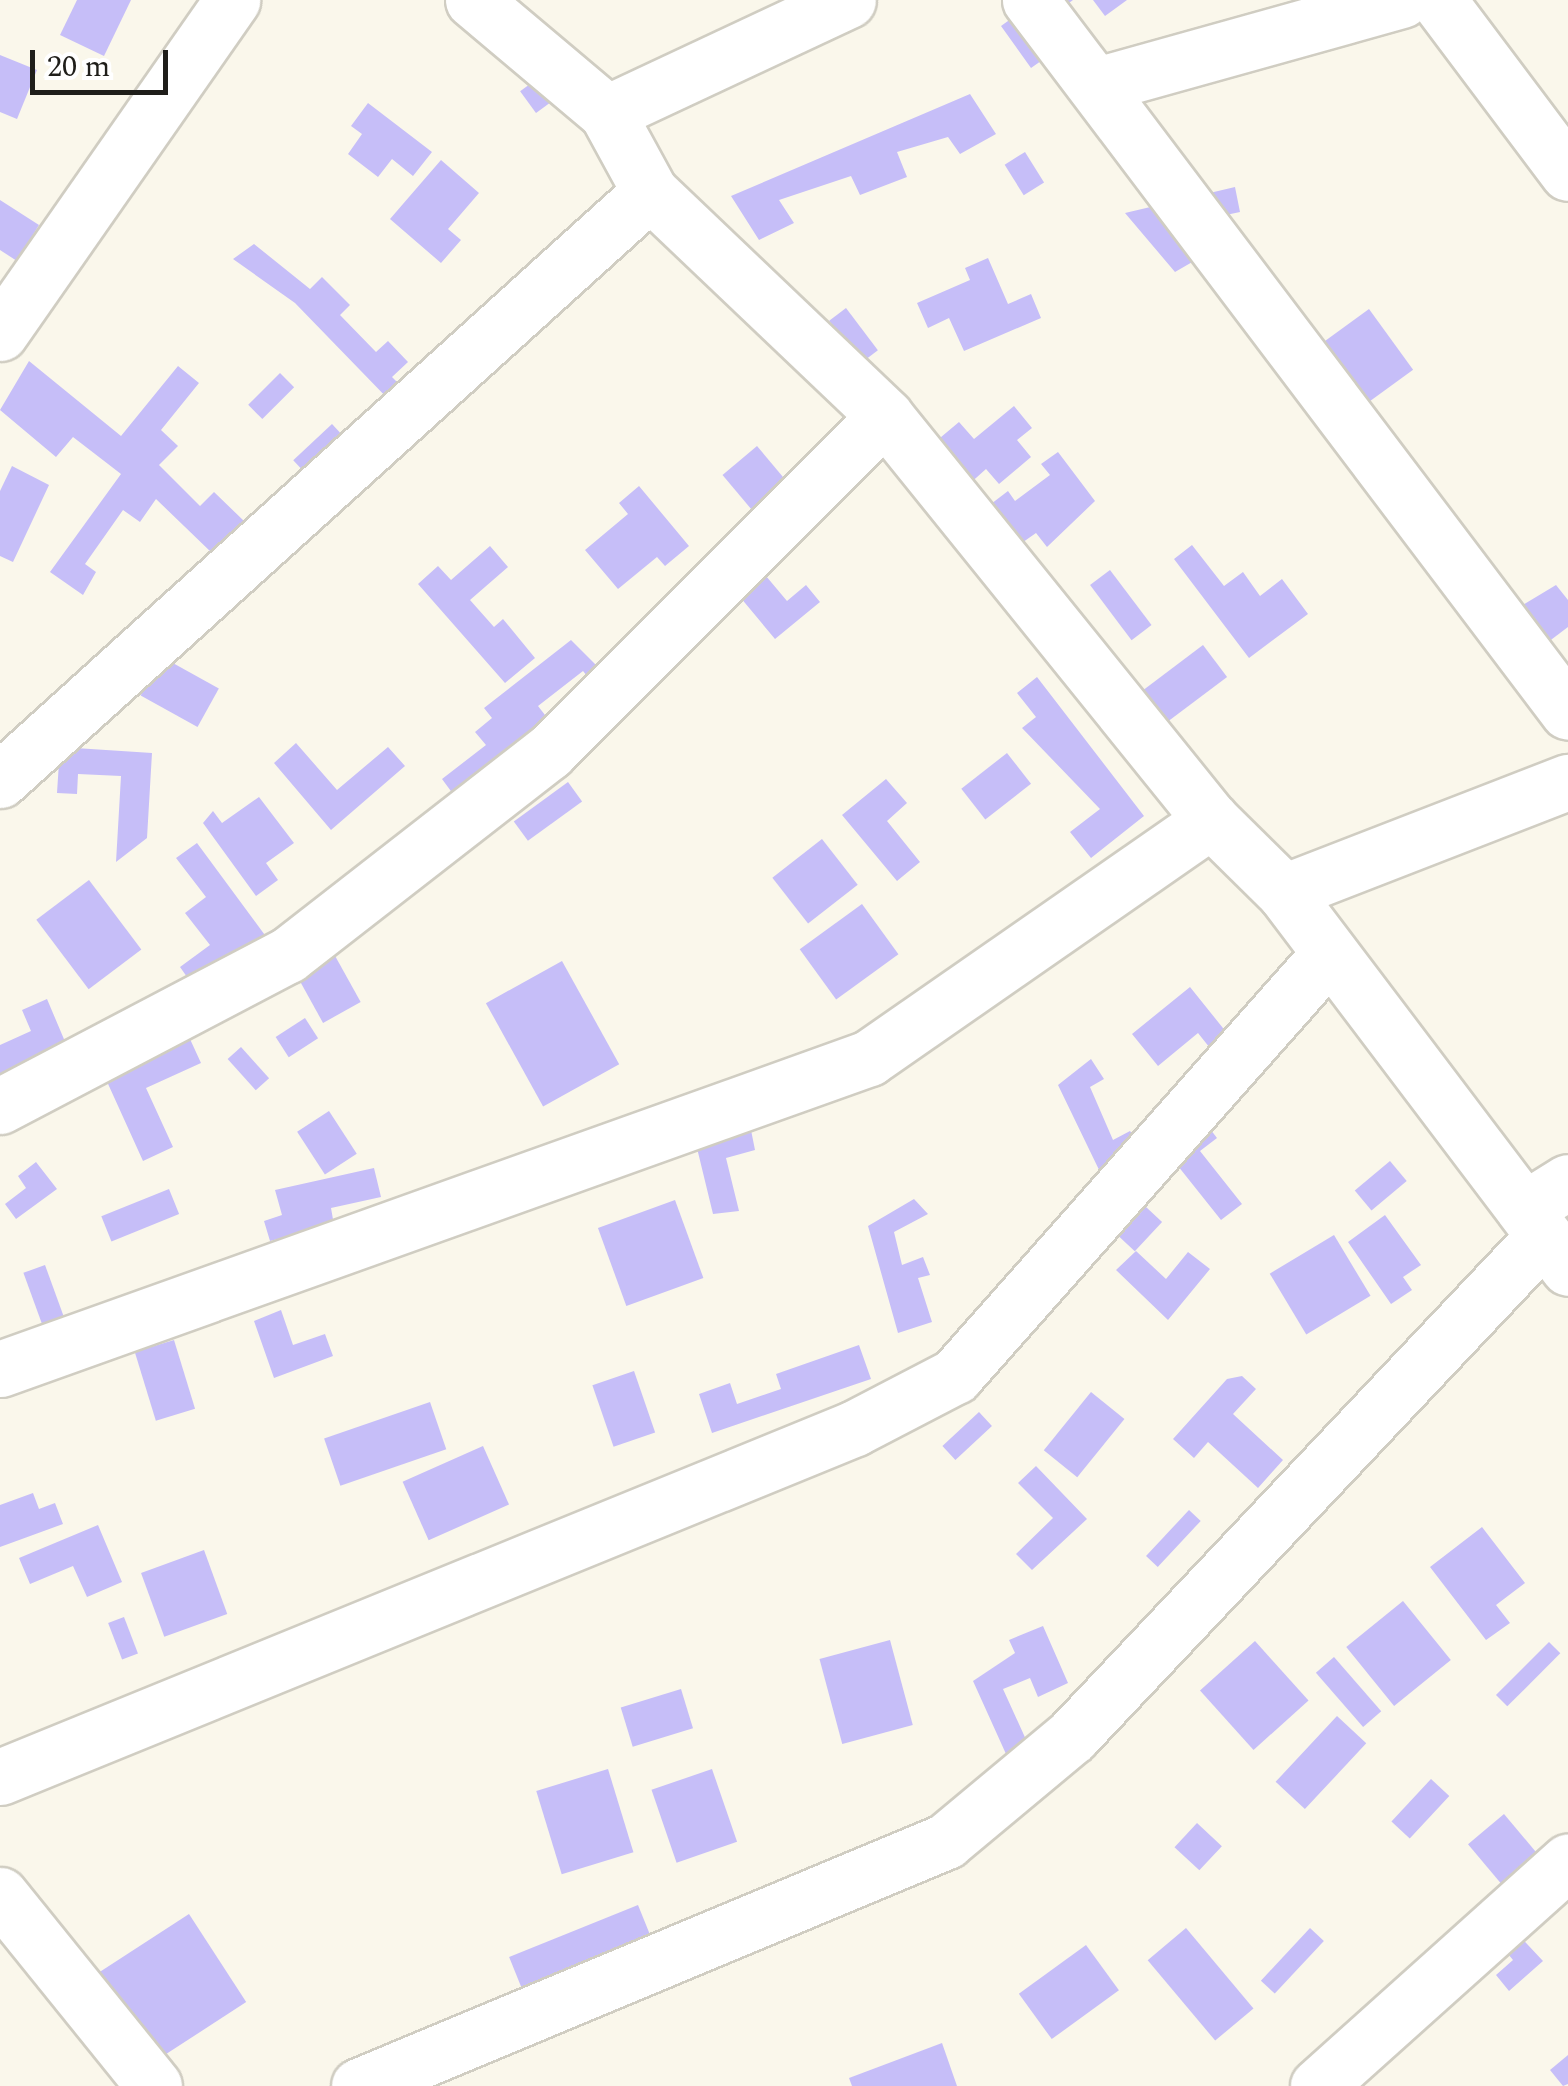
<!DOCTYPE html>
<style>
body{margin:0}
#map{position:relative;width:1568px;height:2086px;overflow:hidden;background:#faf7eb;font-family:Spectral,serif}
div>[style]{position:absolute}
.building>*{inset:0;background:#c6bef8;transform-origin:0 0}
.roads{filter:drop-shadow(2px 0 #d0cdc2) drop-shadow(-2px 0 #d0cdc2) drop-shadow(0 2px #d0cdc2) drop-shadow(0 -2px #d0cdc2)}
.minor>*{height:55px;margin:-27.5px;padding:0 27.5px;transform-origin:27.5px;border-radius:27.5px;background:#fff}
span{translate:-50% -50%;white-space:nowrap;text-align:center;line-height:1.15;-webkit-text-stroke:8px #fff;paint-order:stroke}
.scale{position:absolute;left:30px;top:50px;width:138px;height:45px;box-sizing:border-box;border:5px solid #1f1e1a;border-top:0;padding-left:12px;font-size:30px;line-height:35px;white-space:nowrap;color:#1f1e1a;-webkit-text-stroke:8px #fff;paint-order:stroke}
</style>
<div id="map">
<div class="building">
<div style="clip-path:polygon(77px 0,131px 0,104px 56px,60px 35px)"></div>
<div style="clip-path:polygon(1037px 0,1073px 0,1039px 25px,1058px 49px,1031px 68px,1001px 26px)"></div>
<div style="clip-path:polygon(1093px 0,1127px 0,1105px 16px)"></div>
<div style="clip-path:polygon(0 55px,37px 70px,17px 119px,0 112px)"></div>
<div style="left:563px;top:60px;width:27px;height:53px;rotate:54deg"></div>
<div style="clip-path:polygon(970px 94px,996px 134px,960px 154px,948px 137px,897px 152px,907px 177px,860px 195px,851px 176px,779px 200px,794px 223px,759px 240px,731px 196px)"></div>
<div style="clip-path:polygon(368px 103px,432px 152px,413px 176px,392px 159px,378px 177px,348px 154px,362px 134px,351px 126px)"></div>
<div style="left:1025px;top:152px;width:36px;height:24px;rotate:58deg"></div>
<div style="clip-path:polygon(441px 160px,479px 193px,448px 229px,461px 240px,441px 263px,390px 219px)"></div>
<div style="clip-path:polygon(1235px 187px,1240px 212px,1165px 228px,1194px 261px,1175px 272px,1125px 213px)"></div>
<div style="clip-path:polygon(0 200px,39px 225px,17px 261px,0 250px)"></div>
<div style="clip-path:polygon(254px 244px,310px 289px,322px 277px,350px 305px,340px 315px,376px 352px,388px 341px,408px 362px,392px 377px,422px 407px,435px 395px,450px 412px,425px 437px,295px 303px,233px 259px)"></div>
<div style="clip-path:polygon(988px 258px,1008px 304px,1031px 294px,1041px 318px,964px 351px,949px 318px,928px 328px,917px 303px,970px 280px,965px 268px)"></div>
<div style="left:846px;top:308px;width:53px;height:21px;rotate:53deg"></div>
<div style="left:1369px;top:309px;width:75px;height:68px;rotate:54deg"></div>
<div style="clip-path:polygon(29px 361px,121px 436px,178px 366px,199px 383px,161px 430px,178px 446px,159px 465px,200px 506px,214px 492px,244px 521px,212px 553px,156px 499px,140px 522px,123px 510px,85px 564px,96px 572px,83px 595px,50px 572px,121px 474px,73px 437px,56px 457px,0 410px)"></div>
<div style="left:280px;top:373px;width:20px;height:45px;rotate:45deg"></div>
<div style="clip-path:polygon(1014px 406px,1032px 428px,1017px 440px,1031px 457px,999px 484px,986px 469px,957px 495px,922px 453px,959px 422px,974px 439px)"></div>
<div style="left:332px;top:424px;width:19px;height:53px;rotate:47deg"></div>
<div style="left:757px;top:446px;width:62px;height:45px;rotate:50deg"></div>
<div style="clip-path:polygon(1058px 452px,1095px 501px,1047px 547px,1036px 533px,1016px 547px,987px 507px,1008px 491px,1015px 501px,1050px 475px,1041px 464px)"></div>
<div style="clip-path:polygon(12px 466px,49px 485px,13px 562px,0 556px,0 491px)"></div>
<div style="clip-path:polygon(639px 486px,689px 546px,665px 566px,657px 557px,618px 589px,585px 550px,628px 514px,619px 503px)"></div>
<div style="clip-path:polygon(1192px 545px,1224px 586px,1243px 572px,1260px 596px,1282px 579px,1308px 614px,1249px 658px,1174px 559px)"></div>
<div style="clip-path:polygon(490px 546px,508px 567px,470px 600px,494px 627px,503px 619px,535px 658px,505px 683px,418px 584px,438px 566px,451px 580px)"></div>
<div style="clip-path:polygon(761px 570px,787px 601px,806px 585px,820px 602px,775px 639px,735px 591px)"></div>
<div style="left:1110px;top:570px;width:69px;height:25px;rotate:53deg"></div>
<div style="clip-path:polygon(1556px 585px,1568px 600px,1568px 627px,1507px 673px,1476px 633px)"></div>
<div style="clip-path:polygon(571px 640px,608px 677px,596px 687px,583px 671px,538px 706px,552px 724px,456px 798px,442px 779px,486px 745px,475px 732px,492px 718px,484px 708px)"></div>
<div style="left:1203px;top:645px;width:40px;height:90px;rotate:53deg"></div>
<div style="left:162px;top:657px;width:65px;height:44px;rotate:29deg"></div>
<div style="clip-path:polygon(1037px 677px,1144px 816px,1091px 858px,1070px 832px,1100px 809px,1022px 728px,1036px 717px,1017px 693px)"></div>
<div style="clip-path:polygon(296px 743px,337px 790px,388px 747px,405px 766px,331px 830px,274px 763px)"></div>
<div style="clip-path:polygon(60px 747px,152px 753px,147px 838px,116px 862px,121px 776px,78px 774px,77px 794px,57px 793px)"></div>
<div style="left:1007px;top:753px;width:39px;height:58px;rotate:52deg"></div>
<div style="clip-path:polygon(886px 779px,907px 803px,887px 821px,920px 862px,897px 881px,842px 815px)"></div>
<div style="left:568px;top:782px;width:24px;height:67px;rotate:54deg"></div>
<div style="clip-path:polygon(259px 797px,294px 843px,266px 863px,278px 880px,256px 896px,203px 823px,213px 811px,222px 823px)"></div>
<div style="left:822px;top:839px;width:58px;height:63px;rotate:52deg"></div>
<div style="clip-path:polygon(197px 843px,270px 942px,199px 994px,180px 967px,210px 945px,185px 913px,206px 897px,176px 858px)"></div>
<div style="left:89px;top:880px;width:87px;height:66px;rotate:53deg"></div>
<div style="left:862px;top:904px;width:62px;height:77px;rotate:54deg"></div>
<div style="left:334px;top:954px;width:55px;height:43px;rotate:61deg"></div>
<div style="left:562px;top:961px;width:118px;height:87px;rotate:61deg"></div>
<div style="clip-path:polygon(1190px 987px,1243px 1053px,1225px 1067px,1198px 1033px,1158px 1066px,1132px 1034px)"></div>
<div style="clip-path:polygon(47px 999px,69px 1051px,0 1081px,0 1045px,31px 1031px,22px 1010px)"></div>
<div style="left:305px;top:1018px;width:24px;height:35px;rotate:57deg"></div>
<div style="clip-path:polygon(184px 1026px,201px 1063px,146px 1088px,173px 1147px,143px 1161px,99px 1064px)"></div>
<div style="left:241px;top:1047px;width:42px;height:18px;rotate:48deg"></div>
<div style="clip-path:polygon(1091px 1059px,1104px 1079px,1090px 1087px,1113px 1140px,1130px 1131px,1144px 1150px,1102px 1176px,1058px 1085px)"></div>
<div style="left:329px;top:1111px;width:51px;height:38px;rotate:57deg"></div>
<div style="clip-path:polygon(1204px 1121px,1217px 1138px,1200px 1151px,1242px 1204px,1221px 1220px,1166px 1151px)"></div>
<div style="clip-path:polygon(751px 1130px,755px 1150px,726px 1158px,739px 1211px,713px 1214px,696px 1144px)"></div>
<div style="left:1390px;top:1161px;width:26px;height:46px;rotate:50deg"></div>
<div style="clip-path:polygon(36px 1162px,57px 1189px,16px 1219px,5px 1204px,26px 1188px,18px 1176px)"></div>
<div style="clip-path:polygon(374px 1168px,381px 1197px,331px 1208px,334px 1225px,270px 1241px,264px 1221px,282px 1215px,275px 1190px)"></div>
<div style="left:169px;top:1189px;width:27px;height:73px;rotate:68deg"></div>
<div style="clip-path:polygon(914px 1199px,928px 1214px,894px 1232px,902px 1265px,923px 1257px,930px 1275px,918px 1278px,932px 1322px,898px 1333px,868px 1226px)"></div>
<div style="left:675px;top:1200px;width:83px;height:82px;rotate:70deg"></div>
<div style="left:1146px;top:1207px;width:22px;height:40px;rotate:43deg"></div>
<div style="clip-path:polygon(1385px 1215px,1421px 1265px,1403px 1277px,1412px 1290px,1391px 1304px,1348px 1242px)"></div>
<div style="left:1334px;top:1235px;width:71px;height:75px;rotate:59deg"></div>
<div style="clip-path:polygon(1136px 1251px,1166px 1279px,1188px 1252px,1210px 1269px,1168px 1320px,1116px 1270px)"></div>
<div style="left:45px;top:1265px;width:72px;height:23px;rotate:70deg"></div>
<div style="clip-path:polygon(281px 1310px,293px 1345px,325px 1334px,333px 1356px,274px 1378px,254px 1321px)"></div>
<div style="left:174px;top:1340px;width:72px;height:41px;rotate:73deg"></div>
<div style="clip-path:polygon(859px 1345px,871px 1379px,712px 1433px,699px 1394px,730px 1383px,737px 1404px,781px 1389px,776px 1374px)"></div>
<div style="left:634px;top:1371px;width:65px;height:44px;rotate:71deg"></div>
<div style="clip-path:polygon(1242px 1376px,1256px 1389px,1233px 1414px,1283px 1460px,1258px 1488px,1208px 1442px,1194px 1458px,1173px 1439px,1227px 1379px)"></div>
<div style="left:1091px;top:1392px;width:43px;height:75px;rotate:39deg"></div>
<div style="left:430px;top:1402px;width:50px;height:112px;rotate:71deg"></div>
<div style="left:979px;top:1412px;width:19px;height:50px;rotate:47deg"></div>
<div style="left:483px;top:1446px;width:64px;height:88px;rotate:66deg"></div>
<div style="clip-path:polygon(1036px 1466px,1087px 1519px,1032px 1570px,1016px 1554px,1053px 1518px,1018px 1483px)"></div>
<div style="clip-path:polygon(33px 1493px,39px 1509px,55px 1503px,63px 1524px,0 1547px,0 1505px)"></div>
<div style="left:1189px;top:1510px;width:16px;height:63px;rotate:43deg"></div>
<div style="clip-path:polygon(98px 1525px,122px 1582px,87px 1597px,73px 1566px,30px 1584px,19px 1558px)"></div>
<div style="clip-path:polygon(1482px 1527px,1525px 1583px,1496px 1605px,1510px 1623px,1486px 1640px,1430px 1567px)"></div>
<div style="left:204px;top:1550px;width:68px;height:67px;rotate:70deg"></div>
<div style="left:1403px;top:1601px;width:76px;height:73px;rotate:51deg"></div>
<div style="left:124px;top:1617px;width:39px;height:17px;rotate:69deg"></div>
<div style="clip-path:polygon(1043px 1626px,1068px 1683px,1038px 1697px,1030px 1678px,1003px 1689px,1028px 1744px,1006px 1754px,973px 1681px,1015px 1653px,1009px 1640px)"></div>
<div style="left:890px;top:1640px;width:88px;height:73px;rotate:75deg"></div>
<div style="left:1255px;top:1641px;width:80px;height:74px;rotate:48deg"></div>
<div style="left:1549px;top:1642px;width:16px;height:75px;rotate:45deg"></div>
<div style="left:1334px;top:1657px;width:72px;height:24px;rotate:49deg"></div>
<div style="left:681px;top:1689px;width:41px;height:63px;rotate:73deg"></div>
<div style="left:1337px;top:1716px;width:40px;height:90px;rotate:43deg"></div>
<div style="left:608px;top:1769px;width:87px;height:75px;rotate:73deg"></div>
<div style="left:712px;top:1769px;width:77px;height:64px;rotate:71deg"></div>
<div style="left:1431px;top:1779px;width:25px;height:58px;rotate:43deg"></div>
<div style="left:1504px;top:1814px;width:51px;height:47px;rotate:50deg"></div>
<div style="left:1197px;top:1823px;width:34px;height:33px;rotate:43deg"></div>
<div style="left:638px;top:1905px;width:35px;height:139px;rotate:68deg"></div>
<div style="left:189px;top:1914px;width:105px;height:118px;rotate:57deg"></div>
<div style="left:1186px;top:1928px;width:105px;height:50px;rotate:50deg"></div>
<div style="left:1310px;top:1928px;width:19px;height:72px;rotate:43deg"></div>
<div style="clip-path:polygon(1514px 1930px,1543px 1961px,1509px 1991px,1496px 1975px,1513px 1960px,1499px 1943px)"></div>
<div style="left:1086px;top:1945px;width:56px;height:83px;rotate:54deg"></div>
<div style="clip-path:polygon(942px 2043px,957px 2086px,852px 2086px,849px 2078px)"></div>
<div style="clip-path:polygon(1568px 2055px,1568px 2084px,1563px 2086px,1550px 2070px)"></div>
</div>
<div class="roads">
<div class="minor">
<div style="left:473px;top:0;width:175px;rotate:40.1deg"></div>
<div style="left:607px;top:113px;width:90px;rotate:61.4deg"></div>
<div style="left:650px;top:192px;width:325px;rotate:43.6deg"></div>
<div style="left:885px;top:416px;width:519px;rotate:51.1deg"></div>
<div style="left:1211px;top:820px;width:103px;rotate:44.6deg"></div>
<div style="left:1284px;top:892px;width:471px;rotate:52.9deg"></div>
<div style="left:1030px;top:0;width:892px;rotate:52.92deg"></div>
<div style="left:1438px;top:0;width:216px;rotate:53.1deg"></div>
<div style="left:1097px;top:85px;width:316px;rotate:-15.6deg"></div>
<div style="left:607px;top:113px;width:266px;rotate:-25.1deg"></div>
<div style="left:0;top:333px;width:406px;rotate:-55.1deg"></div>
<div style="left:0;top:780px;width:876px;rotate:-42.13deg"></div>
<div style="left:1284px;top:892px;width:305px;rotate:-21.2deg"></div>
<div style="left:0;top:1106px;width:325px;rotate:-27.7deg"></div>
<div style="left:288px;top:955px;width:331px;rotate:-37.9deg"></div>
<div style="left:549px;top:752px;width:475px;rotate:-45deg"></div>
<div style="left:1526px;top:1208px;width:49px;rotate:-31.8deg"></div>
<div style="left:0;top:1369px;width:923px;rotate:-19.69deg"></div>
<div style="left:869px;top:1058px;width:417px;rotate:-34.8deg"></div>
<div style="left:0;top:1777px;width:923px;rotate:-22.2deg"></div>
<div style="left:855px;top:1428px;width:113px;rotate:-27.5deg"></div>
<div style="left:955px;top:1376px;width:564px;rotate:-48.45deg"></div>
<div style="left:0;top:1895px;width:245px;rotate:51.1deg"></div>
<div style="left:359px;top:2086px;width:636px;rotate:-22.65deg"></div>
<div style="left:946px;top:1841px;width:164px;rotate:-39.8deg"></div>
<div style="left:1072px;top:1736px;width:686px;rotate:-46.65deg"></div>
<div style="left:1318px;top:2086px;width:336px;rotate:-41.9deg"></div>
</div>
</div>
<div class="scale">20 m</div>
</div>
